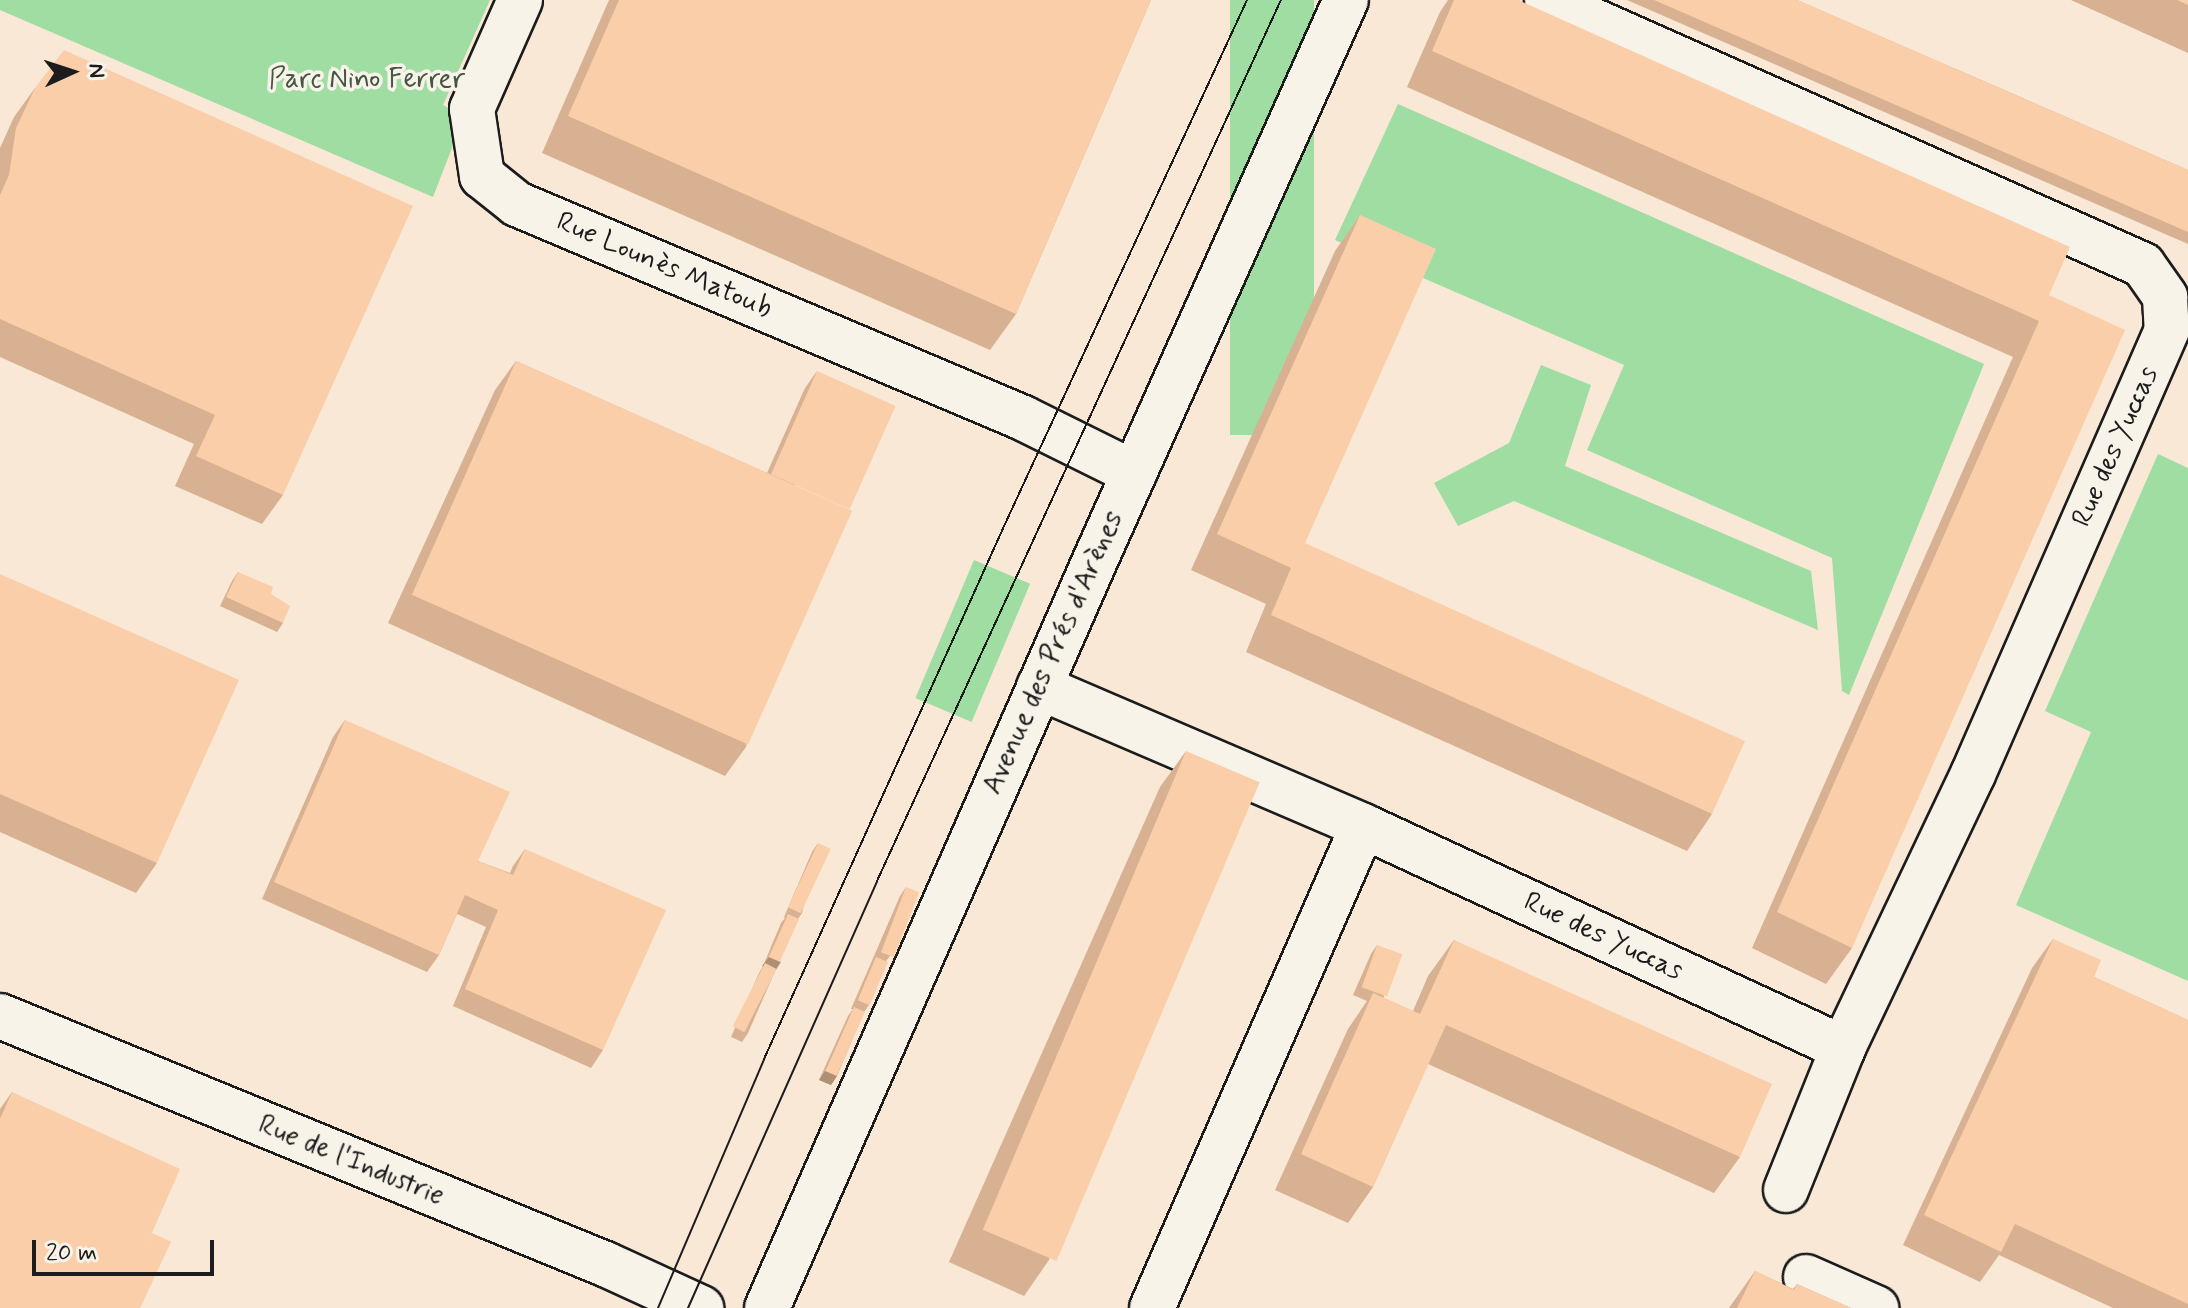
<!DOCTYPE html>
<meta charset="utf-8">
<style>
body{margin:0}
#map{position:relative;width:2188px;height:1308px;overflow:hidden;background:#f8e8d5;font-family:Mynerve,sans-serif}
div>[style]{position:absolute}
.green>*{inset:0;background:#a0dda3;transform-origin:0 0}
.roads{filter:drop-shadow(2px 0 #1c1c1c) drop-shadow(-2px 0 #1c1c1c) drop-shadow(0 2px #1c1c1c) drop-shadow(0 -2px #1c1c1c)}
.street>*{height:44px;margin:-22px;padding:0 22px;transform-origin:22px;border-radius:22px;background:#f7f3e8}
.secondary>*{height:44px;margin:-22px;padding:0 22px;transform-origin:22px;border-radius:22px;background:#f7f3e8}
.primary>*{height:44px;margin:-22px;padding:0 22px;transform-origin:22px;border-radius:22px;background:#f7f3e8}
.tram>*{height:2px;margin:-1px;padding:0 1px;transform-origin:1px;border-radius:1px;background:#1c1c1c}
.wall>*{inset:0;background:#d7b191}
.shaded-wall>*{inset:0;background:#af9076}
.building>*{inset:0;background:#facea9;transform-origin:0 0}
span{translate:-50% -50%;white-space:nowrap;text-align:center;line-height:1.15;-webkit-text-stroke:7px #f7f3e8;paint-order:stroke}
.park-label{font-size:28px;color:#445644}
.street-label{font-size:28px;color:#1c1c1c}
.north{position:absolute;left:32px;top:32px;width:80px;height:80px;-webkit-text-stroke:6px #f7f3e8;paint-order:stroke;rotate:87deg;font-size:22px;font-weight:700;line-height:32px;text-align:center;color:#1c1c1c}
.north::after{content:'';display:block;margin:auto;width:28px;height:36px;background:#1c1c1c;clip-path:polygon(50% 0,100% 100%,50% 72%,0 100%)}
.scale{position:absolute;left:32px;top:1240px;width:182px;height:36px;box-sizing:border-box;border:4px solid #1c1c1c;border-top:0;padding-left:10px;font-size:24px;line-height:28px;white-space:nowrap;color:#1c1c1c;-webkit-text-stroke:6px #f7f3e8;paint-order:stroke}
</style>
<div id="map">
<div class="green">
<div style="clip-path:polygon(0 0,490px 0,443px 105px,464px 117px,433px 197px,0 10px)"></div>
<div style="left:1230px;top:0;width:84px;height:435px"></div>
<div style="clip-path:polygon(1398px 104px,1984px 364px,1849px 695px,1842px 691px,1832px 558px,1587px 450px,1624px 365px,1335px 240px)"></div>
<div style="clip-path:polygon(1541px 365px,1591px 385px,1565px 466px,1811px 571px,1818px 630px,1514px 501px,1458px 526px,1434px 483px,1509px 443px)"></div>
<div style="clip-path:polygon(2158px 454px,2188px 468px,2188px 981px,2016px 905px,2091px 732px,2045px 711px)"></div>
<div style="left:974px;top:560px;width:61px;height:150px;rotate:23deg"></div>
</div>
<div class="roads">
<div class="street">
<div style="left:520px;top:0;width:119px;rotate:113.8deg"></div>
<div style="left:472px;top:109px;width:68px;rotate:81.5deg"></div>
<div style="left:482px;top:176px;width:45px;rotate:38.7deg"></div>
<div style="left:517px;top:204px;width:549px;rotate:22.92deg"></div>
<div style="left:1023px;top:418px;width:124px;rotate:26.4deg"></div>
<div style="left:1547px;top:0;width:652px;rotate:23.97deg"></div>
<div style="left:2143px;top:265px;width:39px;rotate:55deg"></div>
<div style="left:2165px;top:297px;width:33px;rotate:87deg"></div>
<div style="left:2167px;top:330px;width:485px;rotate:113.6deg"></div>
<div style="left:1973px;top:774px;width:303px;rotate:115.4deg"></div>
<div style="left:1843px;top:1048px;width:153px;rotate:111.9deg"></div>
<div style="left:1039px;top:687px;width:353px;rotate:23.2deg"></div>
<div style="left:1363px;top:826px;width:529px;rotate:24.82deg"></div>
<div style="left:1806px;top:1277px;width:77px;rotate:23.9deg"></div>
<div style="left:1152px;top:1308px;width:526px;rotate:-66.36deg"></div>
</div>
<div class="secondary">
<div style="left:0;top:1016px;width:654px;rotate:22.29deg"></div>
<div style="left:605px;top:1264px;width:106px;rotate:24.6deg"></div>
</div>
<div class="primary">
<div style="left:767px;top:1308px;width:821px;rotate:-66.31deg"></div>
<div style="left:1097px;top:556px;width:609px;rotate:-65.88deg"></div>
</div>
</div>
<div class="tram">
<div style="left:658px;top:1308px;width:271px;rotate:-66.9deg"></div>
<div style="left:764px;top:1059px;width:587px;rotate:-65.75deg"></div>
<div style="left:1005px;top:524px;width:577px;rotate:-65.21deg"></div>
<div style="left:688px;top:1308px;width:467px;rotate:-66.1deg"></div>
<div style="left:877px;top:881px;width:969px;rotate:-65.37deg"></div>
</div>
<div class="wall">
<div style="clip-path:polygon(609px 0,1151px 0,1016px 314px,990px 350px,542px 153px)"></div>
<div style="clip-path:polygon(1448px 0,1518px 0,2049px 295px,1852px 948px,1826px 984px,1752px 948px,2013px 357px,1407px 87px,1440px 12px)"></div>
<div style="clip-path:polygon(1627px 0,1797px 0,2188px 170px,2188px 244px)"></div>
<div style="clip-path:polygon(2071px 0,2188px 0,2188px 53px)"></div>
<div style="clip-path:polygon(35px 88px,283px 495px,262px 524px,175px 486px,194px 444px,0 357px,0 148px,14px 117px)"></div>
<div style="clip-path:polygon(1360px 215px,1305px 543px,1712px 814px,1687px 851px,1246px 652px,1266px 604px,1191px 570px,1335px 251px)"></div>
<div style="clip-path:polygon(516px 361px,767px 473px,805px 388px,817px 371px,746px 747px,725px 776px,388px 623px,495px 390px)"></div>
<div style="clip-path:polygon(238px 572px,271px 594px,283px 623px,277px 632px,220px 606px,232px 581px)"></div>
<div style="clip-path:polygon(0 574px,157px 863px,136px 893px,0 832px)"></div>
<div style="clip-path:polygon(345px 720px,478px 861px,510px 873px,513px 866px,525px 849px,603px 1050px,591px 1068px,453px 1006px,486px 927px,457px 914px,439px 955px,427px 972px,262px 899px,333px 737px)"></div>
<div style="clip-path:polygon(1186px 751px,1049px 1260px,1024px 1296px,949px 1262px,1160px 787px)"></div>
<div style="clip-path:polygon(818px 843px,802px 913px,798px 919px,748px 1033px,742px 1042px,731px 1037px,759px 973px,763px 966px,781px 923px,785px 918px,784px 917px,812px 852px)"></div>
<div style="clip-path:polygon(906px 887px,890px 956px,886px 961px,869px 1005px,864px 1012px,837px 1076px,831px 1085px,819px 1080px,848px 1016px,853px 1009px,851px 1009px,900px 896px)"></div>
<div style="clip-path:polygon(2053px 939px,2094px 977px,2188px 1020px,2188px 1308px,2113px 1308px,1999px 1255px,1980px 1282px,1903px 1245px,2032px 968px)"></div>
<div style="clip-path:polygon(1454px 940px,1740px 1157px,1714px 1193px,1428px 1064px,1373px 1187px,1348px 1223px,1275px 1190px,1348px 1029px,1367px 1001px,1353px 995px,1371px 954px,1377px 945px,1384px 998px,1413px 1011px,1428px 976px)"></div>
<div style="clip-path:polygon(12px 1092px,152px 1233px,0 1308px,0 1109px)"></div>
<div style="clip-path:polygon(1755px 1271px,1793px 1289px,1797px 1284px,1851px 1308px,1729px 1308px)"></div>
</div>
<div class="shaded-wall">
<div style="clip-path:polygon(769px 957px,781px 962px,775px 971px,762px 966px)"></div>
<div style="clip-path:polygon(825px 1071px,837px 1076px,831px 1085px,819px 1080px)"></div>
</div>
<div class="building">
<div style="clip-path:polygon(619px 0,1151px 0,1016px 314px,568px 116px)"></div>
<div style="clip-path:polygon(1454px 0,1518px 0,2070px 247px,2049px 295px,2125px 330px,1852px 948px,1777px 912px,2039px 321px,1432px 51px)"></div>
<div style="clip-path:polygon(1654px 0,1797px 0,2188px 170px,2188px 232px)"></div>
<div style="clip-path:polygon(2177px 0,2188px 0,2188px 5px)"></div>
<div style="clip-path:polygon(64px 50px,413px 206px,283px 495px,196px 456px,215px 415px,0 319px,0 195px,9px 175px,16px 128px,35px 88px)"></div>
<div style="clip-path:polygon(1360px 215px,1436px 249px,1305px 543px,1745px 741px,1712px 814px,1271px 615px,1291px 568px,1217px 534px)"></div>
<div style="left:516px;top:361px;width:368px;height:256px;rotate:24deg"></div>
<div style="left:817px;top:371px;width:86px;height:113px;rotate:24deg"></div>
<div style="clip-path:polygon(238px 572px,273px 587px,271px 594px,290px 606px,283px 623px,226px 597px)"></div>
<div style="clip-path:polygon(0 574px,239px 680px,157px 863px,0 794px)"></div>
<div style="clip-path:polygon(345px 720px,510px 792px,478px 861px,513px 875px,525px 849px,666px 910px,603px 1050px,465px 989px,498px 910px,465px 895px,439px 955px,274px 882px)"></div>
<div style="left:1186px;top:751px;width:80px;height:520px;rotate:23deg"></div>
<div style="left:818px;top:843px;width:14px;height:71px;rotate:25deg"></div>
<div style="left:906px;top:887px;width:14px;height:70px;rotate:21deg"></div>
<div style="left:788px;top:914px;width:12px;height:47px;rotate:24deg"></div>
<div style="clip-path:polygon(2053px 939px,2101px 960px,2094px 977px,2188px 1020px,2188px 1304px,2015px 1224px,2001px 1252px,1924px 1215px)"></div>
<div style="clip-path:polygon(1454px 940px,1772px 1084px,1740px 1157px,1446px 1025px,1373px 1187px,1301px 1154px,1373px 993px,1420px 1014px)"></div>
<div style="left:1377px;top:945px;width:27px;height:45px;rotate:20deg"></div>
<div style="left:876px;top:957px;width:13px;height:47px;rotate:23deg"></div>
<div style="left:765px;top:963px;width:13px;height:71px;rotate:27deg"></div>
<div style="left:854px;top:1007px;width:12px;height:70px;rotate:24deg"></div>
<div style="clip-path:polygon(12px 1092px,180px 1169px,119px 1308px,0 1308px,0 1119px)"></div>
<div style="left:152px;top:1233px;width:21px;height:82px;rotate:25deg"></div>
<div style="clip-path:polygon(1755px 1271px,1794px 1290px,1797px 1284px,1851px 1308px,1737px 1308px)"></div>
</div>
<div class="park-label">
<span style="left:367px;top:80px">Parc Nino Ferrer</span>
</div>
<div class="street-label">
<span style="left:664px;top:266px;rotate:23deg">Rue Lounès Matoub</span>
<span style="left:2116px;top:447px;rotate:-66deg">Rue des Yuccas</span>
<span style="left:1054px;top:653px;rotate:-66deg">Avenue des Prés d'Arènes</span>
<span style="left:1603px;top:937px;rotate:25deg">Rue des Yuccas</span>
<span style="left:351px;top:1161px;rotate:22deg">Rue de l'Industrie</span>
</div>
<div class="north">N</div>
<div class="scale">20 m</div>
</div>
